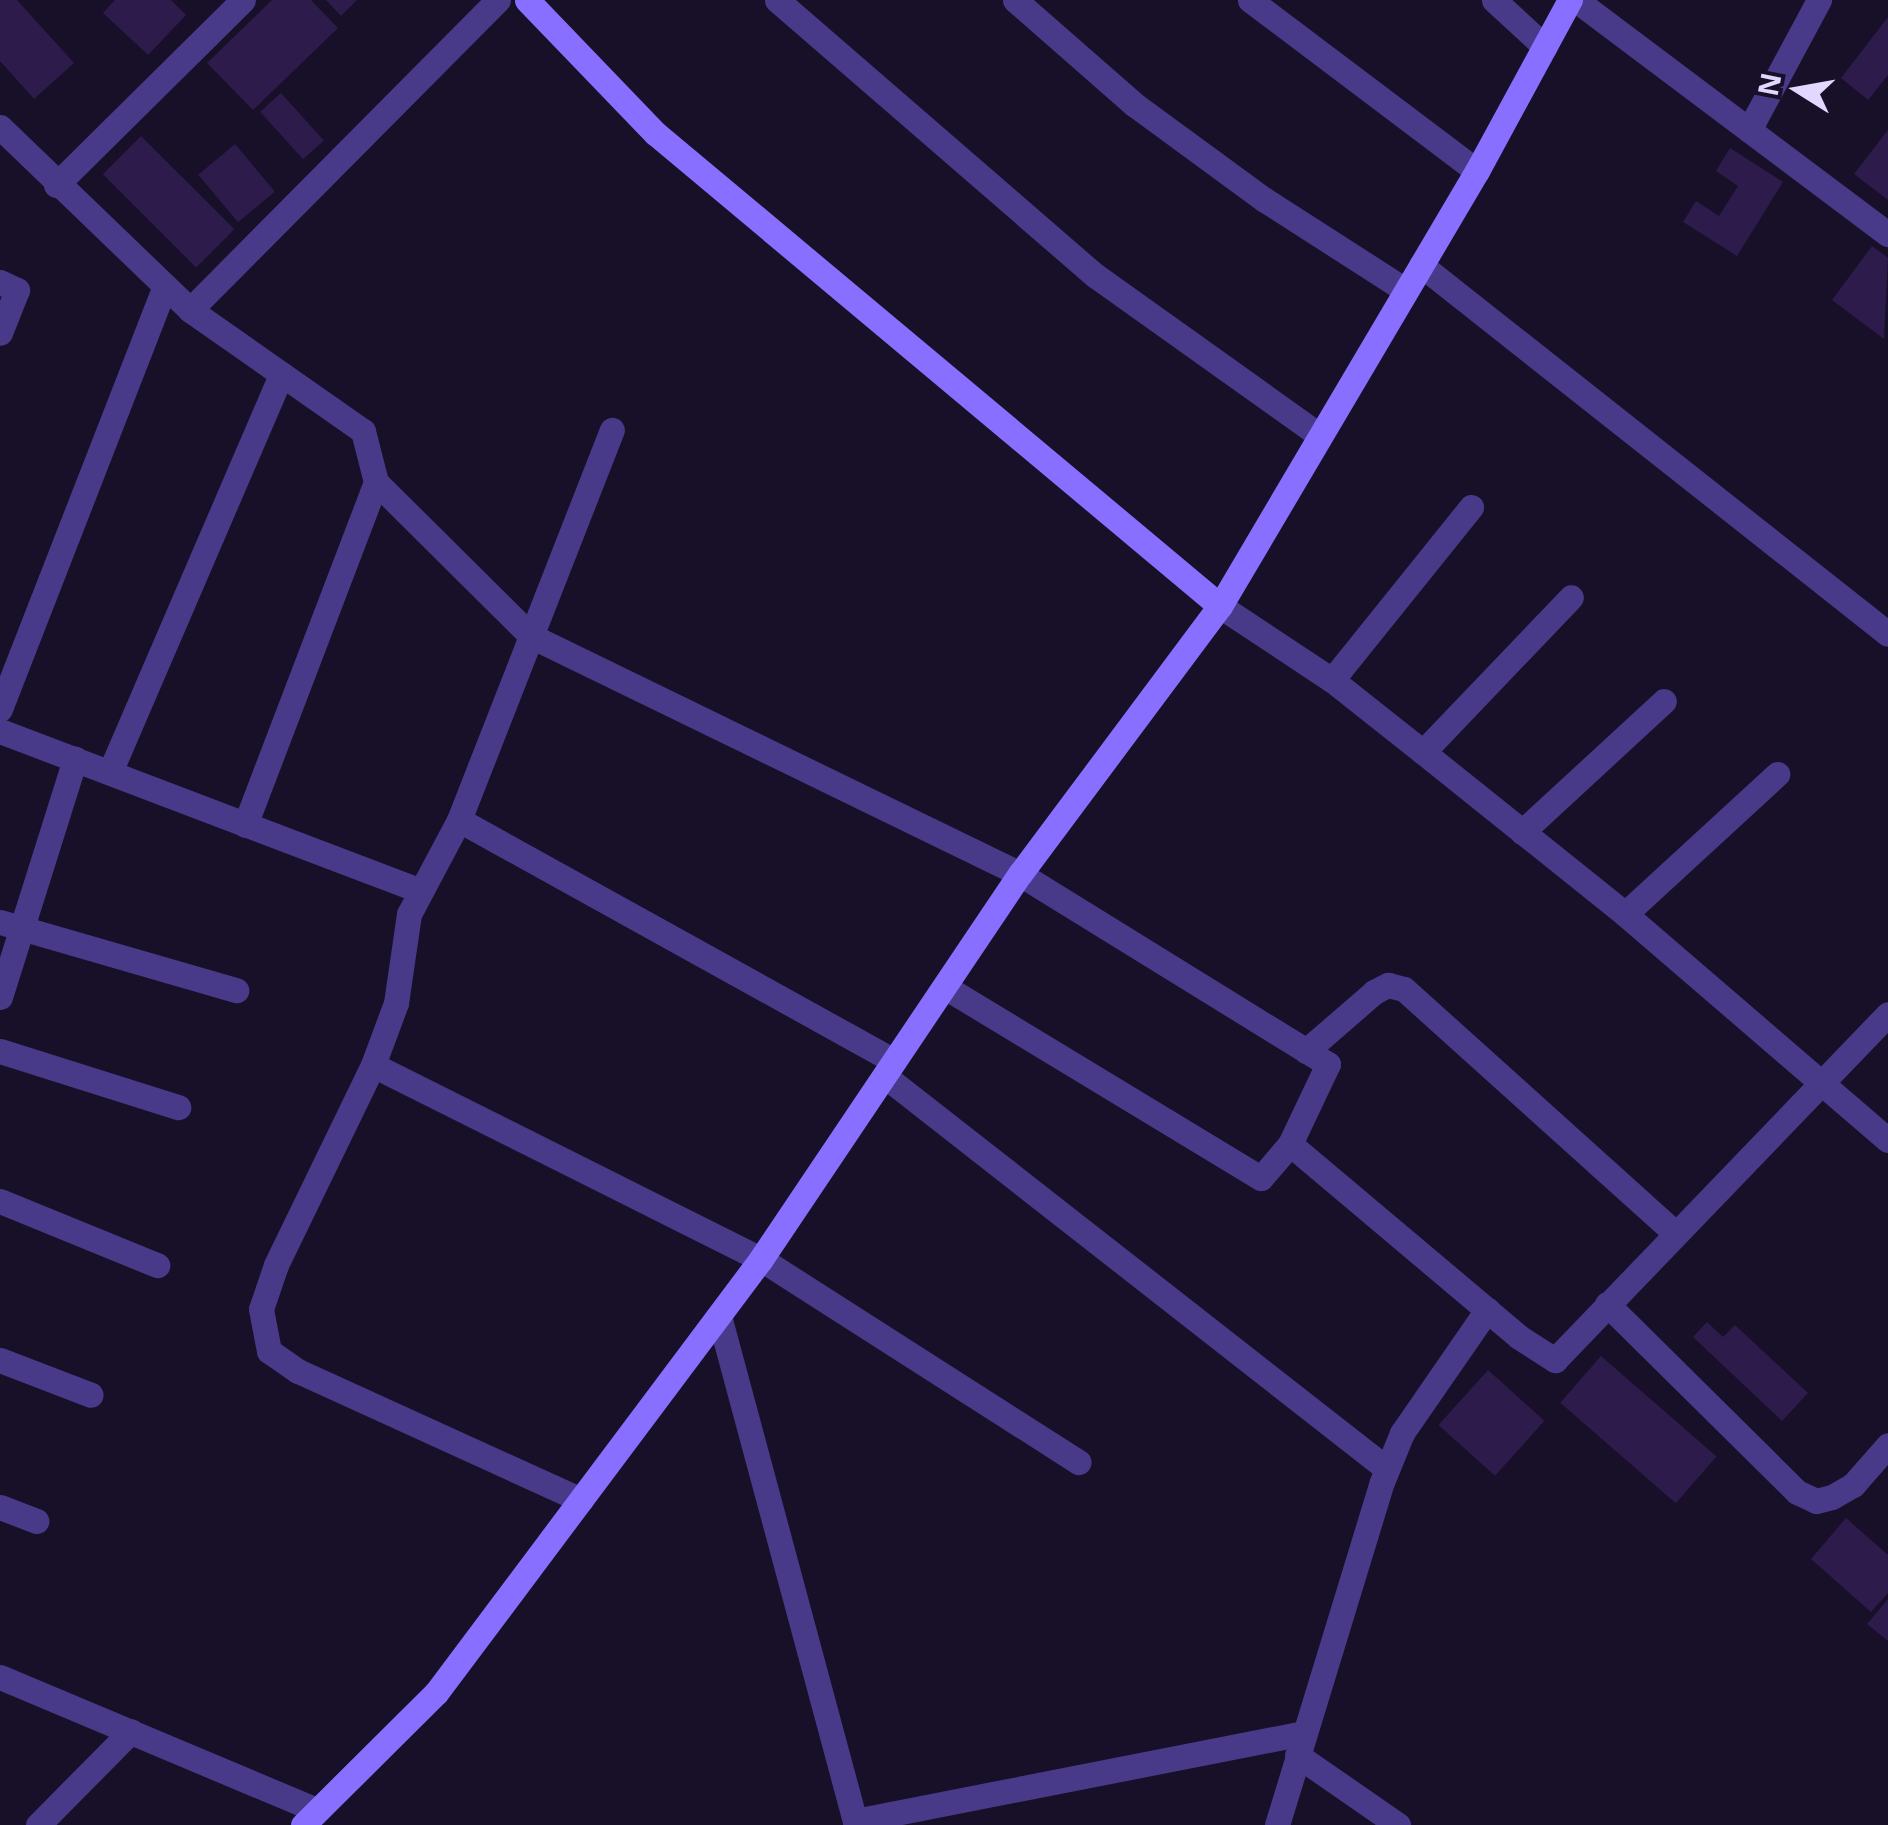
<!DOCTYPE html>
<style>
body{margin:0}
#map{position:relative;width:1888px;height:1825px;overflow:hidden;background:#181029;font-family:"Noto Sans",sans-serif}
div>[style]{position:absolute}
.building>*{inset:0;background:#2c1b4b;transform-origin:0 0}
.street>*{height:25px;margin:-12.5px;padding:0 12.5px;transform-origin:12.5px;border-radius:12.5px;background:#493a89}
.secondary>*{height:25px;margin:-12.5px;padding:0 12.5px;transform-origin:12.5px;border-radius:12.5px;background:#886fff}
span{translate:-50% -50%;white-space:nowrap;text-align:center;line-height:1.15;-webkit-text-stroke:10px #181029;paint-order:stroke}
.north{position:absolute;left:1748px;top:40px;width:100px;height:100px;-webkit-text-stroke:8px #181029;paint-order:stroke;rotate:281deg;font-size:28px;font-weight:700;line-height:40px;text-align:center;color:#e2d8ff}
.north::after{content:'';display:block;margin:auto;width:35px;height:45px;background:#e2d8ff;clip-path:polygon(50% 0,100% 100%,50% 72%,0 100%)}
</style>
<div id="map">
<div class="building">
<div style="clip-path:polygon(0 0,17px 0,74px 63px,34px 99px,0 61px)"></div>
<div style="clip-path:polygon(115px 0,171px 0,186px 15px,148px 55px,103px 13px)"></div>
<div style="clip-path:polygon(272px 0,311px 0,338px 28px,253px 110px,207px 63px)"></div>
<div style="clip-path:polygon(326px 0,357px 0,341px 16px)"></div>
<div style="clip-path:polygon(1888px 17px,1888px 75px,1868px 100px,1841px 78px)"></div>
<div style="left:281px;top:93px;width:64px;height:28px;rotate:48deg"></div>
<div style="clip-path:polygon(1888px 130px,1888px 200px,1854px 174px)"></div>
<div style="left:141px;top:136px;width:132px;height:54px;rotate:45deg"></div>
<div style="left:235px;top:144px;width:62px;height:48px;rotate:50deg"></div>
<div style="clip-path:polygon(1730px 148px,1783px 182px,1737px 256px,1683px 222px,1696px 201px,1719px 216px,1738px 186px,1716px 171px)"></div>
<div style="clip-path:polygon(1872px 246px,1888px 258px,1884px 339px,1832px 300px)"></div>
<div style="clip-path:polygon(1707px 1322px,1723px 1337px,1735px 1325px,1808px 1393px,1782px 1421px,1693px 1337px)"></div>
<div style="left:1601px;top:1356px;width:153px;height:62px;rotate:41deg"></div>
<div style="left:1488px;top:1370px;width:76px;height:74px;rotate:42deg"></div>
<div style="clip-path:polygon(1846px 1518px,1888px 1555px,1888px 1593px,1871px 1612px,1811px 1559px)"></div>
<div style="clip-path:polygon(1888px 1599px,1888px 1641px,1867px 1624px)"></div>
</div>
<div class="street">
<div style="left:777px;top:0;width:422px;rotate:40.9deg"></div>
<div style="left:1096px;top:276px;width:274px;rotate:35.5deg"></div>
<div style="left:1015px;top:0;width:159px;rotate:41.2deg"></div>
<div style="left:1135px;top:105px;width:161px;rotate:36.2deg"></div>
<div style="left:1265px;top:200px;width:166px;rotate:32.7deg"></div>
<div style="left:1250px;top:0;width:284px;rotate:37deg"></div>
<div style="left:1494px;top:0;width:69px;rotate:42.7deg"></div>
<div style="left:1576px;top:0;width:390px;rotate:36.9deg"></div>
<div style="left:0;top:127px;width:264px;rotate:43.9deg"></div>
<div style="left:190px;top:310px;width:211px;rotate:35deg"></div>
<div style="left:363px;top:431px;width:53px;rotate:75.7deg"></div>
<div style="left:376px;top:482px;width:367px;rotate:110.9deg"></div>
<div style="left:1749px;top:130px;width:148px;rotate:-61.7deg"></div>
<div style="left:56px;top:185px;width:263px;rotate:-44.7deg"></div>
<div style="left:1421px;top:265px;width:595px;rotate:38.31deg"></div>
<div style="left:0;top:282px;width:19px;rotate:25deg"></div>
<div style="left:17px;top:290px;width:46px;rotate:111.6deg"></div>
<div style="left:190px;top:310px;width:437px;rotate:-45.2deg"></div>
<div style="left:376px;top:482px;width:218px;rotate:44.8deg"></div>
<div style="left:531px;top:636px;width:544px;rotate:25.95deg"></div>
<div style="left:1020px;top:874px;width:362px;rotate:31.7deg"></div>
<div style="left:1328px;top:1064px;width:89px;rotate:115.4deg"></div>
<div style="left:1290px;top:1144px;width:299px;rotate:40.1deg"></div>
<div style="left:1519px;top:1337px;width:43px;rotate:32.6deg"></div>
<div style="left:1555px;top:1360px;width:480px;rotate:-46.1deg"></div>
<div style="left:1220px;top:606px;width:134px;rotate:33.5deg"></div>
<div style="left:1332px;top:680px;width:116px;rotate:38.4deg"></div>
<div style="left:1423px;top:752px;width:259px;rotate:38.7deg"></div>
<div style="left:1625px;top:914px;width:347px;rotate:40.7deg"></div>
<div style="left:1332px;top:680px;width:222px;rotate:-51.2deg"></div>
<div style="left:0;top:709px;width:454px;rotate:-68.7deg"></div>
<div style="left:0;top:731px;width:448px;rotate:20.8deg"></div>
<div style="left:1423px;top:752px;width:214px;rotate:-46.3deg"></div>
<div style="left:110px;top:772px;width:433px;rotate:-66.7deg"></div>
<div style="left:459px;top:820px;width:419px;rotate:-68.6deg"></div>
<div style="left:1522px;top:832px;width:193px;rotate:-42.7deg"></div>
<div style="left:1625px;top:914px;width:207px;rotate:-42.6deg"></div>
<div style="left:0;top:922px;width:246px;rotate:16.1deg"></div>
<div style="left:945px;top:987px;width:369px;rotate:31.2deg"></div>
<div style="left:1261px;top:1178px;width:45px;rotate:-49.5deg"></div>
<div style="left:0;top:997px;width:250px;rotate:-72.5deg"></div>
<div style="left:0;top:1051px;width:187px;rotate:17.5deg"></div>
<div style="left:1306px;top:1051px;width:90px;rotate:-40.9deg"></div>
<div style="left:1374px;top:992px;width:16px;rotate:-27deg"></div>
<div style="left:1388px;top:985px;width:16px;rotate:14deg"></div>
<div style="left:1404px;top:989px;width:365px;rotate:42deg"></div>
<div style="left:894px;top:1061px;width:497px;rotate:-151deg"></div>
<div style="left:459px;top:820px;width:106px;rotate:118deg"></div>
<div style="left:409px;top:914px;width:90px;rotate:98.3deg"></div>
<div style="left:396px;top:1003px;width:66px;rotate:110.4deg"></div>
<div style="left:373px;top:1065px;width:434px;rotate:26.6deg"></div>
<div style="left:761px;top:1259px;width:377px;rotate:32.6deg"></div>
<div style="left:373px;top:1065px;width:222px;rotate:115.9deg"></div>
<div style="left:276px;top:1265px;width:46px;rotate:108.8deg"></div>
<div style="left:261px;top:1309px;width:43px;rotate:79.2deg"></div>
<div style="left:269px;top:1351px;width:35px;rotate:35deg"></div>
<div style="left:298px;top:1371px;width:311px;rotate:24.5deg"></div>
<div style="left:886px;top:1077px;width:636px;rotate:38.04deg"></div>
<div style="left:0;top:1201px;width:170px;rotate:22.2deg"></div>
<div style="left:1607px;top:1304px;width:267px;rotate:44.7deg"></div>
<div style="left:1797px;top:1492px;width:21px;rotate:25deg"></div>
<div style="left:1816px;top:1501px;width:16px;rotate:-14deg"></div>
<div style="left:1832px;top:1497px;width:24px;rotate:-30deg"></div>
<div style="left:1853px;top:1485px;width:53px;rotate:-48.8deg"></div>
<div style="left:719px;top:1316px;width:527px;rotate:74.94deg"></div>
<div style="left:0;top:1360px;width:97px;rotate:21deg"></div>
<div style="left:0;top:1507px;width:39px;rotate:21deg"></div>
<div style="left:0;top:1677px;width:344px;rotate:22.8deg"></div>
<div style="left:1297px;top:1755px;width:123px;rotate:34.7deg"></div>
<div style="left:855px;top:1821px;width:456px;rotate:-11.1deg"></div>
<div style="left:38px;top:1825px;width:132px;rotate:-45.3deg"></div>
<div style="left:1277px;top:1825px;width:359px;rotate:-73deg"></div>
<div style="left:1382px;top:1482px;width:53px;rotate:-67.8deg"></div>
<div style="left:1402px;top:1433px;width:150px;rotate:-55.4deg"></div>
</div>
<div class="secondary">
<div style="left:527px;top:0;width:185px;rotate:46.1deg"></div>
<div style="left:655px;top:133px;width:737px;rotate:39.93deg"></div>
<div style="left:303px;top:1825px;width:187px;rotate:-44.8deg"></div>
<div style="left:436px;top:1693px;width:542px;rotate:-53.17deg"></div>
<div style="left:761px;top:1259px;width:464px;rotate:-56.1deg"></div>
<div style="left:1020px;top:874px;width:334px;rotate:-53.3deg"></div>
<div style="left:1220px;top:606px;width:505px;rotate:-59.43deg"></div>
<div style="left:1477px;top:171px;width:195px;rotate:-61.5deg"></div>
</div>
<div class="north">N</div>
</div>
